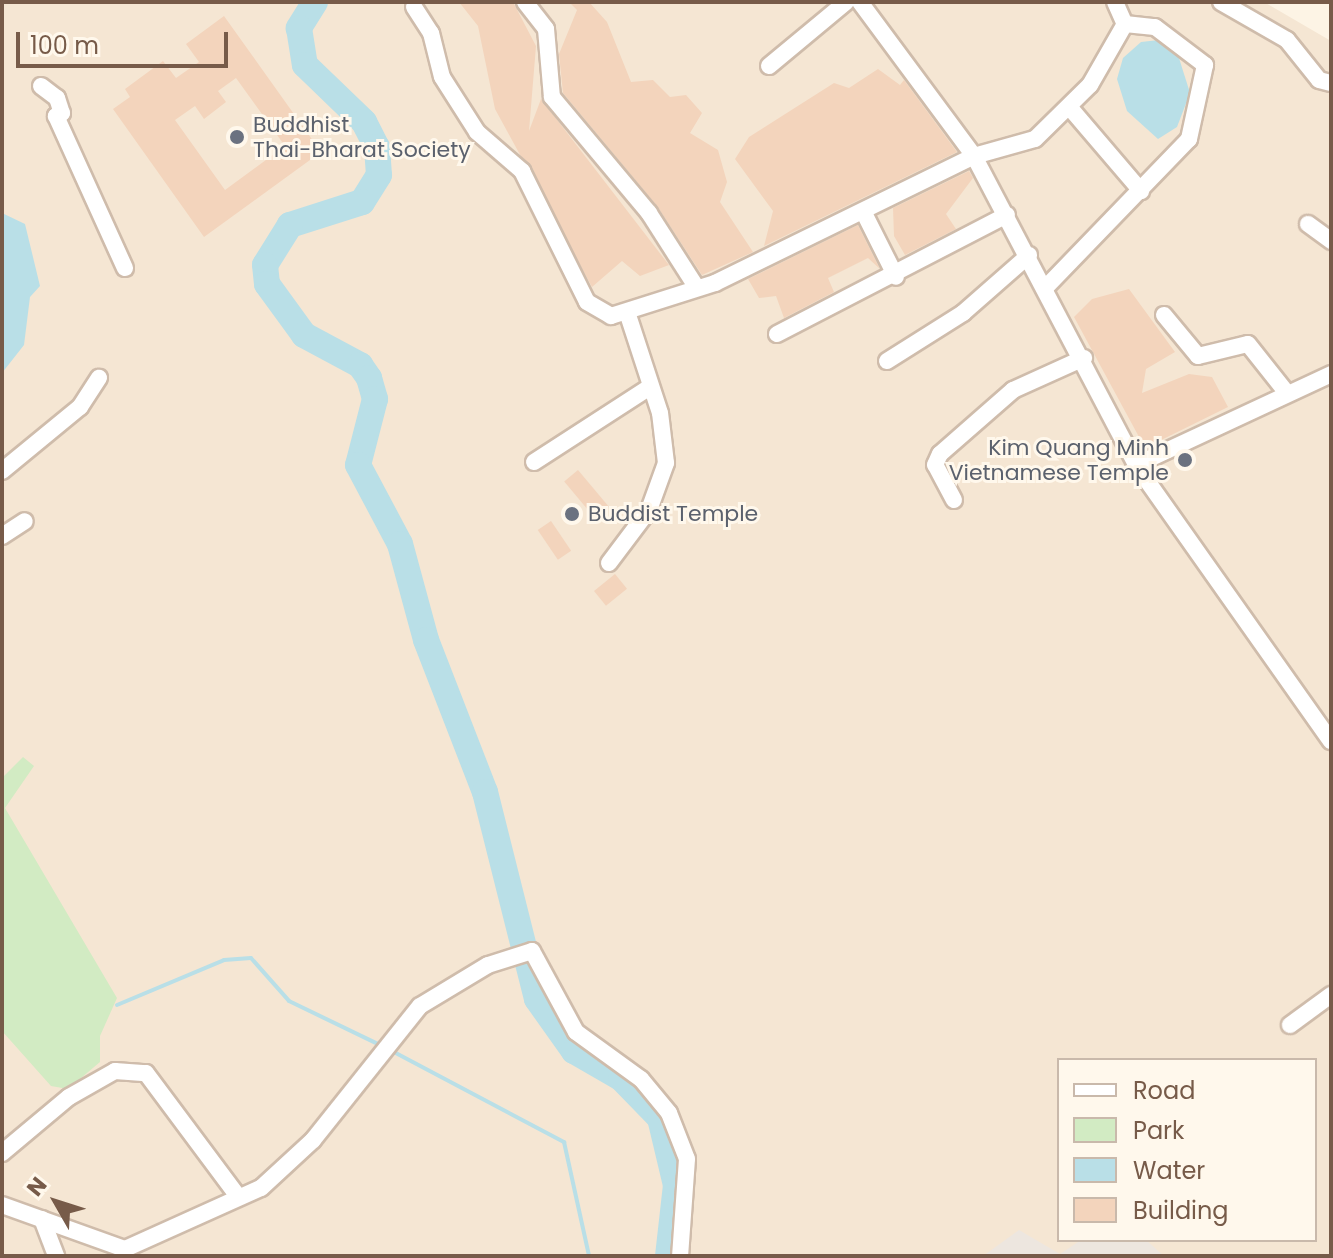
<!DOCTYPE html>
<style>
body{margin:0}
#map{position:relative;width:1333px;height:1258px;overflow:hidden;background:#fdf4e5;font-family:Poppins,sans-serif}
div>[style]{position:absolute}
.residential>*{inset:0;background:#f5e6d3}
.industrial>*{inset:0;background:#ede6df}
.green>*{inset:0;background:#d2ebc3}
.water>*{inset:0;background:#b9dfe7}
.stream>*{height:4px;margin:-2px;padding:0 2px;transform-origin:2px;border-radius:2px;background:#b9dfe7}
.river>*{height:26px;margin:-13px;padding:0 13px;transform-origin:13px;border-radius:13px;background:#b9dfe7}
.building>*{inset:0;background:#f3d4bc;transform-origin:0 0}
.roads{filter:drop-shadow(2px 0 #cfbcab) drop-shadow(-2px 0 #cfbcab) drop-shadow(0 2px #cfbcab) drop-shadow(0 -2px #cfbcab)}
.minor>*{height:16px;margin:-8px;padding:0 8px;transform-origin:8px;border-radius:8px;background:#fff}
.dots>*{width:22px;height:22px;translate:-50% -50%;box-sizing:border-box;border:4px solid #fff8ec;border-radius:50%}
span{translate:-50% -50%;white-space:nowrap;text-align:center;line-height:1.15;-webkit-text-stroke:6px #fff8ec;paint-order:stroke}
.worship-label{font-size:22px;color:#5b616d}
.left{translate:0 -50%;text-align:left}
.right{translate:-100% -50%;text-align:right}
.frame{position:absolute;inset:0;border:4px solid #775b49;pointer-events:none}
.legend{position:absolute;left:1057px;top:1058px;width:260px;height:184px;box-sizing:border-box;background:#fff8ec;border:2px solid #c9b9ab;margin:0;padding:10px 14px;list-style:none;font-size:24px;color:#775b49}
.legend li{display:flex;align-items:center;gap:16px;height:40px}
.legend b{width:40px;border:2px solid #c9b9ab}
.north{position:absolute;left:16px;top:1162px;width:80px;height:80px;-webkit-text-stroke:6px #fff8ec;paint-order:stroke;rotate:309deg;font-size:22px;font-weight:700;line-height:32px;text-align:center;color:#775b49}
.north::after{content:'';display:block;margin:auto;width:28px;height:36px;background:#775b49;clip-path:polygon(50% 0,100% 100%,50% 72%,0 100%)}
.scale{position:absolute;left:16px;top:32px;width:212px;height:36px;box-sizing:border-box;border:4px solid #775b49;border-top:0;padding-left:10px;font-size:24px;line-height:28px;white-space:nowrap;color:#775b49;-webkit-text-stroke:6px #fff8ec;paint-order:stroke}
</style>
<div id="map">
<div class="residential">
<div style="clip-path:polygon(evenodd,2px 2px,1264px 2px,1331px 41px,1331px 1256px,2px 1256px,2px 2px,1059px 1060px,1315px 1060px,1315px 1240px,1059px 1240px,1059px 1060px)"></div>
</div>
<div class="industrial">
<div style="clip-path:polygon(1019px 1230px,1060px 1254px,1081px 1240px,1146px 1240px,1164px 1256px,983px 1256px)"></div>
</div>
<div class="green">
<div style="clip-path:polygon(23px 757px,34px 766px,5px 808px,117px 998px,100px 1036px,100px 1062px,68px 1089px,51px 1086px,2px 1031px,2px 778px)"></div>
</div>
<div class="water">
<div style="clip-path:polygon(1159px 40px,1179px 58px,1190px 93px,1177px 127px,1158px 139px,1127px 111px,1117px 79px,1123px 58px,1141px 42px)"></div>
<div style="clip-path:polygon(2px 213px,25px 224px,40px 286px,30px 297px,24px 345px,2px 373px)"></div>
</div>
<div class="stream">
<div style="left:117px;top:1005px;width:116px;rotate:-22.8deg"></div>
<div style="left:224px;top:960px;width:27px;rotate:-4deg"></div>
<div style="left:251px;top:958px;width:57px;rotate:48.5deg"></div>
<div style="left:289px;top:1001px;width:106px;rotate:25.8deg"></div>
<div style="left:392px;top:1051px;width:195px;rotate:27.9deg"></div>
<div style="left:564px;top:1142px;width:117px;rotate:77.6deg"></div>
</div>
<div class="river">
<div style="left:315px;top:2px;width:31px;rotate:122deg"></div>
<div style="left:299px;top:28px;width:37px;rotate:81deg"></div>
<div style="left:305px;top:65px;width:82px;rotate:44deg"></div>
<div style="left:364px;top:122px;width:28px;rotate:63deg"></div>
<div style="left:377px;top:147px;width:28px;rotate:86deg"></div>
<div style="left:379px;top:175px;width:32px;rotate:122deg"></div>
<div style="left:362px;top:202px;width:76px;rotate:162.3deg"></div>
<div style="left:290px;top:225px;width:47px;rotate:122deg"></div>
<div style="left:265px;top:265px;width:19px;rotate:84deg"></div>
<div style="left:267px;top:284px;width:63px;rotate:54deg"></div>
<div style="left:304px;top:335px;width:64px;rotate:28.2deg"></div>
<div style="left:360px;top:365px;width:16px;rotate:55deg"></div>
<div style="left:369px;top:378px;width:22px;rotate:74deg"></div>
<div style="left:375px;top:399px;width:68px;rotate:104.4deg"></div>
<div style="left:358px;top:465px;width:89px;rotate:62deg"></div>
<div style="left:400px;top:544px;width:99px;rotate:74.8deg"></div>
<div style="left:426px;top:640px;width:163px;rotate:68.8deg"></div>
<div style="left:485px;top:792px;width:213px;rotate:75.9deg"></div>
<div style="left:537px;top:999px;width:64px;rotate:54.6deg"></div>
<div style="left:574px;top:1051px;width:54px;rotate:29.9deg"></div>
<div style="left:621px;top:1078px;width:56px;rotate:45.7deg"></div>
<div style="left:660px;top:1118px;width:69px;rotate:76.6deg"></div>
<div style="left:676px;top:1185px;width:71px;rotate:96.4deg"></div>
</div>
<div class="building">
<div style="clip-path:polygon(459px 2px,513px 2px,536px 46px,529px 131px,541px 99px,669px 265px,640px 276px,622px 261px,592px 287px,495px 109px,478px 26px)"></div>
<div style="clip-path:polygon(569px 2px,589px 2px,607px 22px,631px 82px,653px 80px,670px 97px,686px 95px,702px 113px,690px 133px,718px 150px,727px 182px,720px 202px,753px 252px,702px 275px,657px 206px,563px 93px,559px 54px,577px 10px)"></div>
<div style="clip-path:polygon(evenodd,224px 16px,321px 152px,204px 237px,113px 109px,130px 97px,125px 89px,163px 61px,176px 78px,199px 62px,186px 44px,224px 16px,236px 78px,285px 146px,225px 190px,175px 120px,195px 106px,204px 119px,226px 102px,218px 91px,236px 78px)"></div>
<div style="clip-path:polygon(878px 69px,900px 85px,904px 80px,957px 152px,764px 246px,773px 211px,735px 159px,749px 137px,834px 83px,849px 88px)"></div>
<div style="clip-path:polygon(969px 171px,973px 178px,946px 214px,956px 229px,905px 255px,894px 236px,893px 208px)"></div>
<div style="clip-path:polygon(858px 225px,880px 269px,868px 258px,828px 278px,834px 292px,784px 318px,776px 296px,759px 298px,748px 279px)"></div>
<div style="clip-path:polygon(1129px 289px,1175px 352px,1146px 369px,1142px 393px,1189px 374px,1212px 377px,1228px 407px,1145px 448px,1074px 317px,1092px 299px)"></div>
<div style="left:578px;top:470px;width:48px;height:18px;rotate:50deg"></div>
<div style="left:551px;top:521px;width:36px;height:16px;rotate:56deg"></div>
<div style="left:615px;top:574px;width:19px;height:27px;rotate:51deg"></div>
</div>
<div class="roads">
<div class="minor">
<div style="left:525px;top:2px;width:34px;rotate:52deg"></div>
<div style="left:546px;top:29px;width:68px;rotate:85deg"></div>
<div style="left:552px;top:97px;width:151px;rotate:50.1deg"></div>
<div style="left:649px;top:213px;width:85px;rotate:57.4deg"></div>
<div style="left:860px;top:2px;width:192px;rotate:53.5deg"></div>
<div style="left:974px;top:156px;width:349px;rotate:62.3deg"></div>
<div style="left:1136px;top:465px;width:215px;rotate:-25deg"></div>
<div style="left:1115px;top:2px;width:24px;rotate:66deg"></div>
<div style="left:1221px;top:2px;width:76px;rotate:29.9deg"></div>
<div style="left:1287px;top:40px;width:51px;rotate:51.3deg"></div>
<div style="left:1319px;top:80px;width:12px;rotate:14deg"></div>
<div style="left:414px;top:7px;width:31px;rotate:57deg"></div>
<div style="left:431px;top:33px;width:45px;rotate:76deg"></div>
<div style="left:442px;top:77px;width:65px;rotate:57.5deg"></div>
<div style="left:477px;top:132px;width:60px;rotate:40.9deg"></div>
<div style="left:522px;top:171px;width:146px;rotate:63.6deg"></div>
<div style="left:587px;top:302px;width:28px;rotate:30deg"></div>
<div style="left:611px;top:316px;width:109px;rotate:-17.6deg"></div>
<div style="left:715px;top:283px;width:288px;rotate:-26.1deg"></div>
<div style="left:974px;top:156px;width:63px;rotate:-15.6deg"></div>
<div style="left:1035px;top:139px;width:77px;rotate:-44.5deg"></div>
<div style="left:1090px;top:85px;width:70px;rotate:-60.2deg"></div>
<div style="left:1125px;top:24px;width:30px;rotate:6deg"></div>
<div style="left:1155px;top:27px;width:63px;rotate:37.2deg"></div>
<div style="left:1205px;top:65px;width:76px;rotate:102.2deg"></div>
<div style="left:1189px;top:139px;width:206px;rotate:134deg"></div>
<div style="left:769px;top:66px;width:100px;rotate:-39.7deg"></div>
<div style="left:41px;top:86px;width:20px;rotate:37deg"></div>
<div style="left:57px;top:98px;width:16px;rotate:72deg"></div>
<div style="left:62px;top:113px;width:7px;rotate:153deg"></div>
<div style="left:56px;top:116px;width:167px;rotate:65.6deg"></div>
<div style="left:1071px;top:109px;width:108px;rotate:49.5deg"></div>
<div style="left:865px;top:215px;width:69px;rotate:63.4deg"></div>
<div style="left:1308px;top:224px;width:29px;rotate:36deg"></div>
<div style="left:1164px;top:315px;width:53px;rotate:50.3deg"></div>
<div style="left:1198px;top:356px;width:51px;rotate:-13.5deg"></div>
<div style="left:1248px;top:344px;width:61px;rotate:51.6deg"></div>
<div style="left:777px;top:334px;width:259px;rotate:-27.4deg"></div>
<div style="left:887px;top:361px;width:90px;rotate:-32.3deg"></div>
<div style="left:963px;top:313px;width:88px;rotate:-41.3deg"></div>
<div style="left:534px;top:462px;width:138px;rotate:-32.9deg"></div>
<div style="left:1136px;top:465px;width:338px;rotate:54.8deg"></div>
<div style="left:2px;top:471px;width:101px;rotate:-39.4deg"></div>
<div style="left:80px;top:407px;width:35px;rotate:-57deg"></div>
<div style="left:954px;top:500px;width:40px;rotate:-118deg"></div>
<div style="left:935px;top:465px;width:12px;rotate:-66deg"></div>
<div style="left:940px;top:454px;width:97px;rotate:-41.2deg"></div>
<div style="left:1013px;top:390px;width:78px;rotate:-24.3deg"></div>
<div style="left:2px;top:536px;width:27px;rotate:-33deg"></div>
<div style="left:609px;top:563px;width:66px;rotate:-53deg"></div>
<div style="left:649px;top:510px;width:50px;rotate:-70.1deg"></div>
<div style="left:666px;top:463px;width:50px;rotate:-96.8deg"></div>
<div style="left:660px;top:413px;width:103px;rotate:-108.1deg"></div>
<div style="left:1290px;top:1025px;width:51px;rotate:-36.2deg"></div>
<div style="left:2px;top:1153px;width:87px;rotate:-39.9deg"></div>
<div style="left:69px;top:1097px;width:53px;rotate:-29.5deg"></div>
<div style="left:115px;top:1071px;width:31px;rotate:4deg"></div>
<div style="left:146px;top:1073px;width:152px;rotate:53.3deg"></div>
<div style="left:2px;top:1205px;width:131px;rotate:19.7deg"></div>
<div style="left:125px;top:1249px;width:149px;rotate:-24.2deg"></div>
<div style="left:261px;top:1188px;width:71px;rotate:-42.7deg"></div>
<div style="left:313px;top:1140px;width:171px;rotate:-51.4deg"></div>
<div style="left:420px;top:1006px;width:79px;rotate:-31.1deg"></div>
<div style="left:488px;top:965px;width:46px;rotate:-17.7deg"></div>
<div style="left:532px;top:951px;width:92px;rotate:61.5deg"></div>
<div style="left:576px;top:1032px;width:80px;rotate:35.9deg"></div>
<div style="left:641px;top:1079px;width:44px;rotate:50.5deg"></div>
<div style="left:669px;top:1113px;width:49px;rotate:68.6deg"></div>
<div style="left:687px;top:1159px;width:97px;rotate:94.1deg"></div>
<div style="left:42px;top:1219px;width:40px;rotate:69deg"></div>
</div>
</div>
<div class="dots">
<div style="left:237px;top:137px;background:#6b7280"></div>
<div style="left:1185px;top:460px;background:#6b7280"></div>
<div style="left:572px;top:514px;background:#6b7280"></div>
</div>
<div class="worship-label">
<span class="left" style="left:253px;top:137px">Buddhist<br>Thai-Bharat Society</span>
<span class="right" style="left:1169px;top:460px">Kim Quang Minh<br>Vietnamese Temple</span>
<span class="left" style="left:588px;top:514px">Buddist Temple</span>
</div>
<div class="frame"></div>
<ul class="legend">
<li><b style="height:10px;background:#fff"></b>Road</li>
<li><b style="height:22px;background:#d2ebc3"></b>Park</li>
<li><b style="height:22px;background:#b9dfe7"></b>Water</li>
<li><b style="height:22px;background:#f3d4bc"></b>Building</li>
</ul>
<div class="north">N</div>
<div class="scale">100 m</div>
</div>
